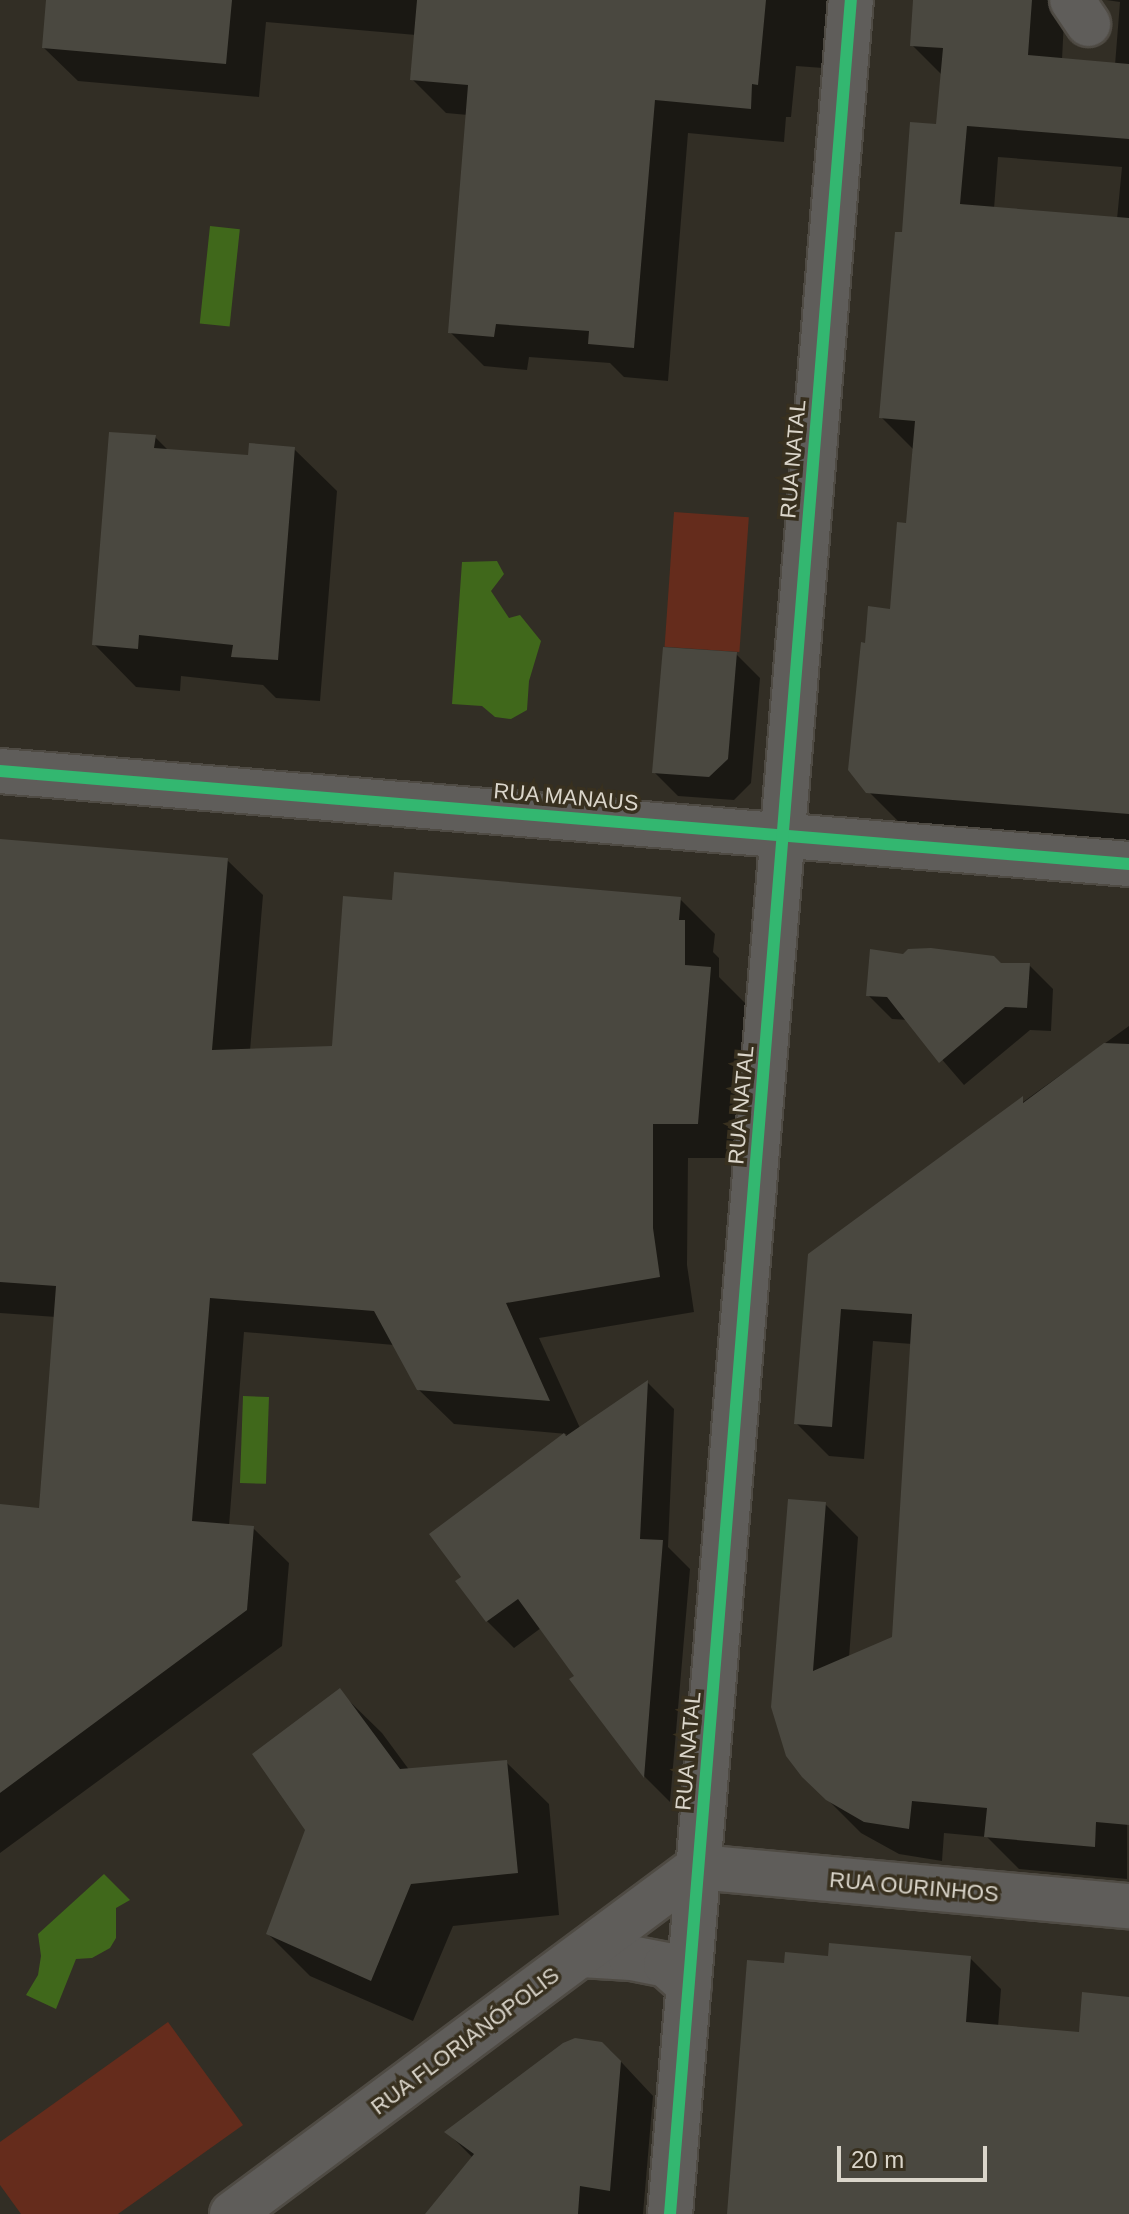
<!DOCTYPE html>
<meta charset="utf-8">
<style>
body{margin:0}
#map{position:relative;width:1129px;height:2214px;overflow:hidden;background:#322e25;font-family:Helvetica,sans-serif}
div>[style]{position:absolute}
.green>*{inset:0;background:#652c1c;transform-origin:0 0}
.water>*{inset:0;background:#40681b;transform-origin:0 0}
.shadow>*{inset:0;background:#0007}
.building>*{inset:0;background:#4a4840}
.roads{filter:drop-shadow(2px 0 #4f4b44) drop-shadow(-2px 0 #4f4b44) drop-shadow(0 2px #4f4b44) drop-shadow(0 -2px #4f4b44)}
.street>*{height:44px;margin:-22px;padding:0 22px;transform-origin:22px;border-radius:22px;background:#5f5d5a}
.cycleway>*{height:12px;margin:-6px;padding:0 6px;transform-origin:6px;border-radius:6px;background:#33b770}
span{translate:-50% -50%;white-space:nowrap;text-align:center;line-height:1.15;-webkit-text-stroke:7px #38301f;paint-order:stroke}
.street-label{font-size:22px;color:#dad5ca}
.scale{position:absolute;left:837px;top:2146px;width:150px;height:36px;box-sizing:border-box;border:4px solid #dad5ca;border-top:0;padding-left:10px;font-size:24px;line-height:28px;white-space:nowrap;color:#dad5ca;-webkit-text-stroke:6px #38301f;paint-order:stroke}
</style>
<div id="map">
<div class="green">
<div style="left:674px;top:512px;width:75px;height:135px;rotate:4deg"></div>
<div style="clip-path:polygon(168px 2022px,243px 2125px,118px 2214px,21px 2214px,0 2185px,0 2142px)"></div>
</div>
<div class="water">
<div style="left:210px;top:226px;width:30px;height:98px;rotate:6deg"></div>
<div style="clip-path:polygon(497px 561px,504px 574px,491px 591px,509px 618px,520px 615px,541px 641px,529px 681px,527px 710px,511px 719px,495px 717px,482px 706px,452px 704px,462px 562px)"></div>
<div style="left:243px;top:1396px;width:26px;height:87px;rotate:2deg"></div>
<div style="clip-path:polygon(104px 1874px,130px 1900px,116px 1908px,116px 1938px,110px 1948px,92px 1958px,76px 1959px,56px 2009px,26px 1995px,38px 1975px,41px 1956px,38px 1934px)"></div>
</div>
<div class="shadow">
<div style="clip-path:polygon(48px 0,829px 0,823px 68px,796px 66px,791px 117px,786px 117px,784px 142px,688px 133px,668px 381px,624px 377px,610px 363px,529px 357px,527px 370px,484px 366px,450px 332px,468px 115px,446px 113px,412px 79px,416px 35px,266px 22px,259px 97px,78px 81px,44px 48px)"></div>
<div style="clip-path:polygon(evenodd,916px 0,1065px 0,1062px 60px,1115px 65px,1120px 2px,1106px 0,1129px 0,1129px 843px,901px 824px,868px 791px,867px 645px,891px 611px,908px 525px,913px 449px,881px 417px,904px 235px,938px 126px,942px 75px,912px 45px,916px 0,998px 157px,1122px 167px,1117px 219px,994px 209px,998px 157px)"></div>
<div style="clip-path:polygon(155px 437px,169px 451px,249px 457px,294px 449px,337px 491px,320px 701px,276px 698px,263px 685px,181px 676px,180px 691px,136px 687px,94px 644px)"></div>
<div style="clip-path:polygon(736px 654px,760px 678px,751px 783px,734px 800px,678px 796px,654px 772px)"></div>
<div style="clip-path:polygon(0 841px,227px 860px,263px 895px,250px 1051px,334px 1048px,394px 903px,680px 899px,715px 934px,713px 952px,719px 958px,719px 977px,746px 1004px,733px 1158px,688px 1158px,687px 1265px,694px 1312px,539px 1338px,580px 1428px,648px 1383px,674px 1409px,668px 1547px,690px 1569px,670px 1802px,645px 1777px,572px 1680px,577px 1676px,541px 1628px,514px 1648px,487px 1621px,464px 1577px,432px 1534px,567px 1434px,454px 1424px,418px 1389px,394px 1345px,244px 1332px,229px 1526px,253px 1528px,289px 1563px,282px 1646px,0 1853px,0 1506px,41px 1510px,56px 1317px,0 1313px)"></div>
<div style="clip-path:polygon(931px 950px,993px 958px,1001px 965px,1029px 965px,1053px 989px,1051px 1031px,1030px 1030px,964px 1085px,908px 1020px,892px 1019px,868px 995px,903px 956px)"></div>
<div style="clip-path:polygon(1129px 1026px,1127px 1879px,1019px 1869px,987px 1837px,944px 1833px,942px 1861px,899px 1854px,861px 1833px,827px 1799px,789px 1501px,825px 1504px,858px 1537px,849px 1658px,893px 1638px,912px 1344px,873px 1341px,864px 1459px,829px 1456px,796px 1423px,810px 1255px)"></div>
<div style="clip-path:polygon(339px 1691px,382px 1733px,410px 1771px,506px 1762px,549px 1804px,559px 1915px,453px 1926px,413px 2021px,310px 1976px,268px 1934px,308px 1830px)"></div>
<div style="clip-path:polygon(830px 1958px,970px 1958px,1001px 1989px,998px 2027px,1081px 2034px,1129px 1999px,1129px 2214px,729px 2214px,786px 1965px)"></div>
<div style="clip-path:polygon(586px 2040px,610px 2050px,653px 2096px,643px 2214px,430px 2214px,473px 2158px,447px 2132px)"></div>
</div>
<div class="building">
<div style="clip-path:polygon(46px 0,232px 0,226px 64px,42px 48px)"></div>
<div style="clip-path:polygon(417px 0,766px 0,758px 85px,752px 84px,751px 109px,655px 100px,634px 348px,588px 344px,589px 331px,496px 324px,494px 337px,448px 333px,468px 85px,410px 80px)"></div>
<div style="clip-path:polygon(913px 0,1032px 0,1028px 55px,1129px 64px,1129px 139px,967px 126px,960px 204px,1129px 218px,1129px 814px,866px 793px,848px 770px,861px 642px,865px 643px,868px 606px,890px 609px,897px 522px,906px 523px,915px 421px,879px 418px,895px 232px,902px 232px,910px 122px,936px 124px,943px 48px,910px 46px)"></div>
<div style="clip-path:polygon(109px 432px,156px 435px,154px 448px,248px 455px,249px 443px,295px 447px,278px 660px,231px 657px,233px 645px,139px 635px,138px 649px,92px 645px)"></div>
<div style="clip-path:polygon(663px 647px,737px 652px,728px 759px,709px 777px,652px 773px)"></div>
<div style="clip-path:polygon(0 839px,228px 858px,212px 1050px,332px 1046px,343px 896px,392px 900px,394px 872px,681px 897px,679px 920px,685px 920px,685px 965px,711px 967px,698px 1124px,653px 1124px,653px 1228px,660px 1277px,506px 1303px,550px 1401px,417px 1390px,374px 1311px,210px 1298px,192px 1521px,254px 1526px,247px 1610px,0 1793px,0 1504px,39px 1508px,56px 1286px,0 1282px)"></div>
<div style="clip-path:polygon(931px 948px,994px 956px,1001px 963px,1030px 963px,1027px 1008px,1005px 1007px,939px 1063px,887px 997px,866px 996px,870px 949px,903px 954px,908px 949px)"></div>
<div style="clip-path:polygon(1104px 1043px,1129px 1044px,1129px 1825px,1096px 1822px,1095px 1847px,984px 1837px,987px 1808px,912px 1801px,909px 1829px,864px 1822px,826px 1800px,802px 1777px,786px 1756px,771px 1707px,788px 1499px,826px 1502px,813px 1671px,892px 1637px,912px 1314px,841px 1309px,832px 1427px,794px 1424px,808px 1254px,1023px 1096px,1023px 1103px)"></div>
<div style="clip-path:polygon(648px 1380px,640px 1539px,663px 1540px,644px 1778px,569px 1679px,574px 1676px,518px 1599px,486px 1622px,455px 1581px,461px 1577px,429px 1534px,564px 1433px,566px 1436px)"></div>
<div style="clip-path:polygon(340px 1688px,400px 1769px,507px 1760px,518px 1873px,411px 1884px,371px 1981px,266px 1934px,305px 1830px,252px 1754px)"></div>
<div style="clip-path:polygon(829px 1943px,971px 1956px,966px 2022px,1079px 2032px,1082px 1992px,1129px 1997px,1129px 2214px,727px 2214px,747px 1960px,784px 1963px,785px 1952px,828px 1956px)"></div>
<div style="clip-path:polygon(575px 2038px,602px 2042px,621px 2061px,610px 2191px,580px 2186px,578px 2214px,425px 2214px,474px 2154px,444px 2132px,563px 2043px)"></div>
</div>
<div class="roads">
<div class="street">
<div style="left:1072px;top:0;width:29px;rotate:56deg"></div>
<div style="left:0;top:771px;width:1133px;rotate:4.71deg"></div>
<div style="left:581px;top:1955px;width:50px;rotate:3.4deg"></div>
<div style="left:631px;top:1958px;width:36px;rotate:11deg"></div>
<div style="left:666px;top:1965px;width:31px;rotate:42deg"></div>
<div style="left:232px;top:2214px;width:581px;rotate:-36.67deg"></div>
<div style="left:698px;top:1867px;width:433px;rotate:5.2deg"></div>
<div style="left:670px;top:2214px;width:2221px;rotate:-85.33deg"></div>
</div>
</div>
<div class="cycleway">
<div style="left:0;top:771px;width:1133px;rotate:4.71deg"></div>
<div style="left:670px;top:2214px;width:2221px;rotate:-85.33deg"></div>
</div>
<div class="street-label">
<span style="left:793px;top:459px;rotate:-85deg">RUA NATAL</span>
<span style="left:566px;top:797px;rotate:5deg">RUA MANAUS</span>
<span style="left:741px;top:1105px;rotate:-85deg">RUA NATAL</span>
<span style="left:688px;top:1751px;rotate:-85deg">RUA NATAL</span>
<span style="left:914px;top:1887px;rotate:5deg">RUA OURINHOS</span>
<span style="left:465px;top:2041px;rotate:-37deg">RUA FLORIANÓPOLIS</span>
</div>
<div class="scale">20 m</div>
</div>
